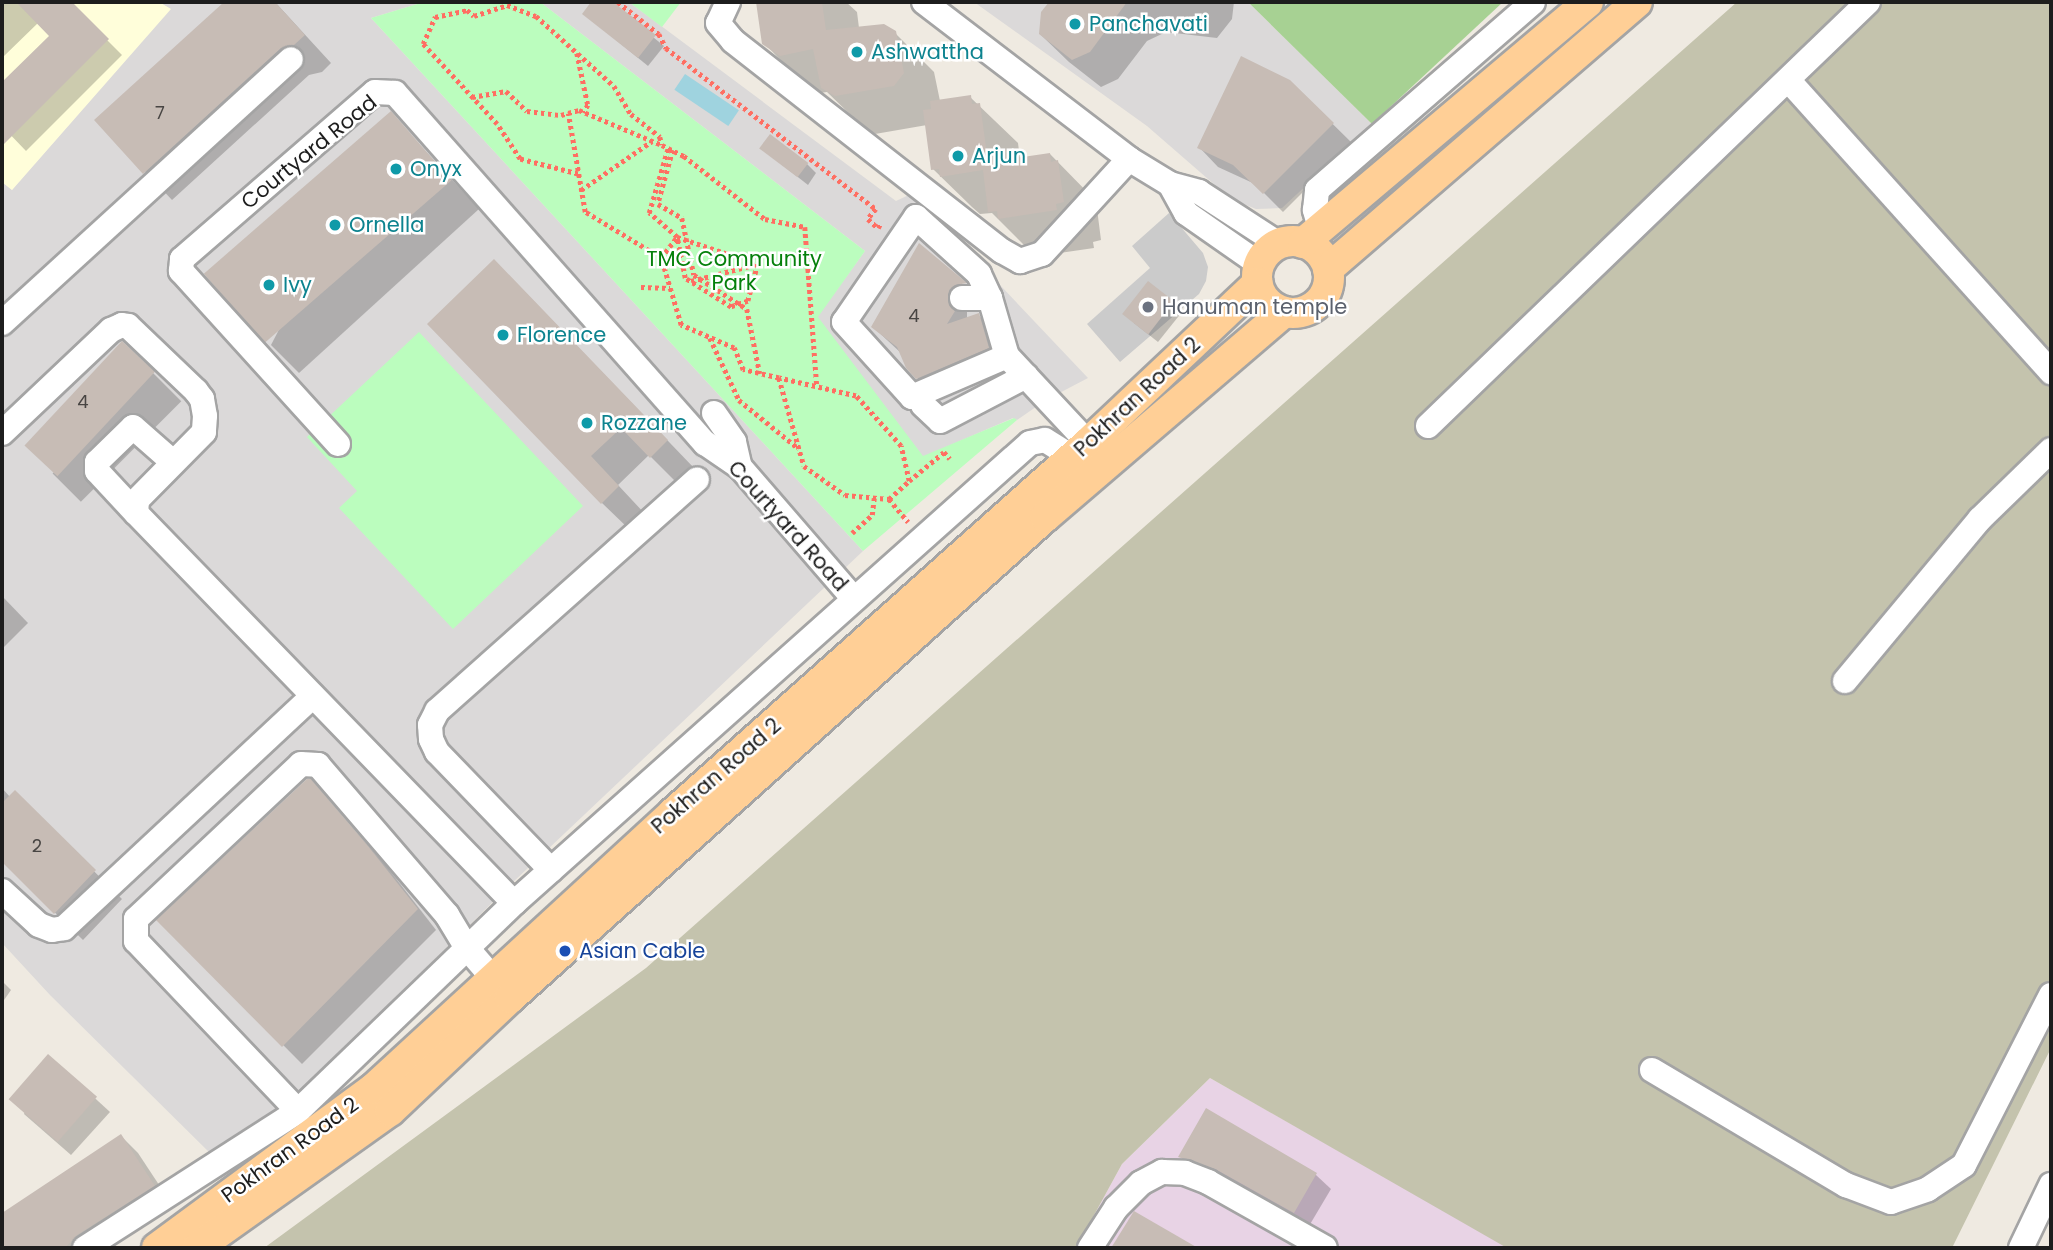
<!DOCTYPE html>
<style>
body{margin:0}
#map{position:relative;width:2053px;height:1250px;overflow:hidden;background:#efeae1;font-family:Poppins,sans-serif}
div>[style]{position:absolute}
.residential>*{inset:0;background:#dbd9d9}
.industrial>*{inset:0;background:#e8d3e5}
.education>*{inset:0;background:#fffeda}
.religious>*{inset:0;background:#cbcbcb}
.construction>*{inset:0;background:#c4c3ad}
.forest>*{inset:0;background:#a7d193}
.park>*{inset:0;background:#bbfdbe}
.water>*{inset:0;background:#9fd3df;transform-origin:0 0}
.shadow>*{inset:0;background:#0003;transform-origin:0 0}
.building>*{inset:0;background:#c7bcb5;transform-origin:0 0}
.path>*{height:4.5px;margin-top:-2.25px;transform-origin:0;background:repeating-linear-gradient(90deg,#ff6e62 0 3.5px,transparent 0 7px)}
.roads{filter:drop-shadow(2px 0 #a4a4a4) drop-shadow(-2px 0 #a4a4a4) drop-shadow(0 2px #a4a4a4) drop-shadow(0 -2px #a4a4a4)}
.minor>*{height:24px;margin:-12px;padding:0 12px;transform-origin:12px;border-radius:12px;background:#fff}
.major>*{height:30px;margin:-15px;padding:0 15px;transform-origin:15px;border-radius:15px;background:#ffcf96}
.major>.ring{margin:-15px;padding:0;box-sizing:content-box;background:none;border:30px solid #ffcf96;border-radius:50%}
.path-bridge>*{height:4.5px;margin-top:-2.25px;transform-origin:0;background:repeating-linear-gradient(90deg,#ff6e62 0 3.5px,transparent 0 7px)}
.dots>*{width:19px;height:19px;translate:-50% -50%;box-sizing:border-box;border:4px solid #fff;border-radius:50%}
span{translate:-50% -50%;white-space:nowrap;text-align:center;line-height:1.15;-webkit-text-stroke:5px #fff;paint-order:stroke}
.number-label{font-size:18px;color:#484543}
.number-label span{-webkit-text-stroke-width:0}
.culture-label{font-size:21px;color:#0d838f}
.left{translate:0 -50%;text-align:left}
.street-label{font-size:21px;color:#1d1d1d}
.park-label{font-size:21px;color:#05800b}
.worship-label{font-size:21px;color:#5b616d}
.transit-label{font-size:21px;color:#164399}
.frame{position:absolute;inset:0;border:4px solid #1d1d1d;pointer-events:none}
</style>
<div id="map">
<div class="residential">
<div style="clip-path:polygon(159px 2px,424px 2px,371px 18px,863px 551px,510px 885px,292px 1100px,213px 1156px,50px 995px,2px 943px,2px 182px,12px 190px,170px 9px)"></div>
<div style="clip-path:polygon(540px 2px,629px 2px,896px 201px,913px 193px,1088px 378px,1046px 400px,1017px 420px,1013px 418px,923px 457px,817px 317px,865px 251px)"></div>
<div style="clip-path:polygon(974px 2px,1248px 2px,1372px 124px,1282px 208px,1256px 209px,1231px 199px,1147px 126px)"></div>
</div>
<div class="industrial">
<div style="clip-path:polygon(1210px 1078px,1510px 1248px,1076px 1248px,1122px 1164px)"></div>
</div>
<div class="education">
<div style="clip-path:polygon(2px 2px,159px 2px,171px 9px,12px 190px,2px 182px)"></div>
</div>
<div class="religious">
<div style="clip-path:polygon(1169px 213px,1203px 253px,1208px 267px,1206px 281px,1199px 294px,1120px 362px,1087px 324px,1150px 268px,1132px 246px)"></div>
</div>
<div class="construction">
<div style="clip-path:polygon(1737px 2px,2051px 2px,2051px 1048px,1952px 1248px,1507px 1248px,1210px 1078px,1122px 1164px,1076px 1248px,264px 1248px,646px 968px)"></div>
</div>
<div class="forest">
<div style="clip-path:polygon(1248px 2px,1503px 2px,1372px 124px)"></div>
</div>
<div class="park">
<div style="clip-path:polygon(424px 2px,540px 2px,865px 251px,818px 317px,923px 456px,1014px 418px,1017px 420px,863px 551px,371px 18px)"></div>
<div style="clip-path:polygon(629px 2px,681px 2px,662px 27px)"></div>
<div style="clip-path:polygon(419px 332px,583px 506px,453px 629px,339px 508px,357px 491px,307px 437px)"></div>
</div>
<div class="water">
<div style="left:685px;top:74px;width:65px;height:19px;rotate:34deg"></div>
</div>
<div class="shadow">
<div style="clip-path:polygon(2px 2px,69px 2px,122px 55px,26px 151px,2px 126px,2px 85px,52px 36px,39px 22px,2px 58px)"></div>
<div style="clip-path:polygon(227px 2px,275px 2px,331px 63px,322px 72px,309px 75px,172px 200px,97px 120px)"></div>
<div style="clip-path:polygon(594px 2px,610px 2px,664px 46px,648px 66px,584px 14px)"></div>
<div style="clip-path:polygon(758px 2px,846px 2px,857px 12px,859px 28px,895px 33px,934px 72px,940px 101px,970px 97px,1018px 143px,1020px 159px,1050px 154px,1096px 201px,1101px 240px,1093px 242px,1094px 248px,1039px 256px,1029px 250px,992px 213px,980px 214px,972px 207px,933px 169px,927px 125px,875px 134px,862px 126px,827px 92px,820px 93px,802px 82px,764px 43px)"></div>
<div style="clip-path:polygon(1051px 2px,1234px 2px,1232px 19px,1217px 38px,1166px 32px,1147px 41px,1118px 79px,1101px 87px,1069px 62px,1040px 34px,1043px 13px)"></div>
<div style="clip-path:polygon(1289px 81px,1352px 143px,1283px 212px,1255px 184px,1218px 167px,1199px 147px)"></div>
<div style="clip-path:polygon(391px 114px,479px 209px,299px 373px,271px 345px)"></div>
<div style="clip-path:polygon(762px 149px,807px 164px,816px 173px,808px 185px)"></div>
<div style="clip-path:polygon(919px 246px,983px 302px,975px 304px,967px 311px,967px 319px,978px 315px,998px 334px,1007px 367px,937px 397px,917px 378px,901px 353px,873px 327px)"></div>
<div style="clip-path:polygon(522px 289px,695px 469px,679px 485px,649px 455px,618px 485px,646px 515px,630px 530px,602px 503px)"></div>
<div style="clip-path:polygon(1172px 303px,1182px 312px,1158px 342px,1134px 323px)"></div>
<div style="left:153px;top:373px;width:40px;height:142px;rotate:45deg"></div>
<div style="clip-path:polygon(2px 596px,28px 623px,2px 649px)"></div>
<div style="clip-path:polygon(310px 781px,387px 867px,436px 930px,302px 1064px,159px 920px)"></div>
<div style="clip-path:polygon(2px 788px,10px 797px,15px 793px,122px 899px,83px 940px,2px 861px)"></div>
<div style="clip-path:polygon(2px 981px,11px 990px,2px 1003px)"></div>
<div style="clip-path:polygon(49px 1056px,110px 1112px,71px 1155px,24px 1114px)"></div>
<div style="clip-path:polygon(1207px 1111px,1316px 1175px,1331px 1189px,1309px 1226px,1195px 1171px,1180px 1156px)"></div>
<div style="clip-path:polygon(121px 1136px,138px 1153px,171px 1203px,101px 1248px,2px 1248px,2px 1215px)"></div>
</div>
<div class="building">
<div style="clip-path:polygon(16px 2px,72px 2px,109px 39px,2px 146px,2px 82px,49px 36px)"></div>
<div style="clip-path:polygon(224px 2px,275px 2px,305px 35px,294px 45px,281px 48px,143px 174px,94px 120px)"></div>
<div style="clip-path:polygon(591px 2px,613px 2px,656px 35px,638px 58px,582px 14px)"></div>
<div style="clip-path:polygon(756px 2px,822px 2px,826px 30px,884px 24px,896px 31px,904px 73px,894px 86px,835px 96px,821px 88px,813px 49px,780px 56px,762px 44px)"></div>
<div style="clip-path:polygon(1049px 2px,1127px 2px,1090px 52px,1072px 60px,1039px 34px,1041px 12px)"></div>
<div style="clip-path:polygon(1241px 56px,1290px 80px,1334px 123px,1263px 194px,1233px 165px,1197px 148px)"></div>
<div style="clip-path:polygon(971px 95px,972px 104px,980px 103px,988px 162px,1050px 153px,1051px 162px,1058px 160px,1064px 202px,1056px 204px,1057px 210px,998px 219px,997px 211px,988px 212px,983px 170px,940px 177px,939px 169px,931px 170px,923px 110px,931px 109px,930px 101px)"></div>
<div style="left:391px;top:111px;width:92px;height:248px;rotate:49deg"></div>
<div style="left:770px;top:134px;width:48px;height:18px;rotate:37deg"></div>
<div style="clip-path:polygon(919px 243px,967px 283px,955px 285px,949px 291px,949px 305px,955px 311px,947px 324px,979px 313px,989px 348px,916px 379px,906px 368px,897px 347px,871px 327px)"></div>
<div style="clip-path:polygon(494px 259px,668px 440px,650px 458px,621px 428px,591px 456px,619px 486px,601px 504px,427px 324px)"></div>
<div style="left:1148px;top:281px;width:33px;height:42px;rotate:38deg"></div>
<div style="left:122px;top:341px;width:45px;height:143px;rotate:43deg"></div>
<div style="clip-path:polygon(307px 779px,311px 779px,368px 846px,418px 909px,282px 1047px,156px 920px)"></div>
<div style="clip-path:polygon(15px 790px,96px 870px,54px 914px,2px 862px,2px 803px)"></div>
<div style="left:48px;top:1054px;width:65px;height:60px;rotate:41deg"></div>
<div style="clip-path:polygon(1206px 1108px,1317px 1173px,1294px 1213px,1215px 1169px,1178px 1157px)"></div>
<div style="clip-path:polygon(121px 1134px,155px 1186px,77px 1235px,65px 1248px,2px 1248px,2px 1213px)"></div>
<div style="clip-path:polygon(1134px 1211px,1198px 1248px,1111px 1248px)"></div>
</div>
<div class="path">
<div style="left:618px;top:2px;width:52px;rotate:38deg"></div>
<div style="left:659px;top:34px;width:16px;rotate:63deg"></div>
<div style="left:666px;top:48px;width:265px;rotate:37.5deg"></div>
<div style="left:876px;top:209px;width:13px;rotate:129deg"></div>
<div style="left:868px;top:219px;width:13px;rotate:42deg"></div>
<div style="left:878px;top:228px;width:4px;rotate:-63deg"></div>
<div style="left:577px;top:53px;width:53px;rotate:78.1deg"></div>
<div style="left:588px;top:105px;width:9px;rotate:117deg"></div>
<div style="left:472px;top:97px;width:35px;rotate:-10deg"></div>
<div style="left:506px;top:91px;width:29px;rotate:44deg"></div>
<div style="left:527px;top:111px;width:34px;rotate:7deg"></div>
<div style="left:561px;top:115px;width:7px;rotate:-16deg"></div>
<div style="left:578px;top:174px;width:60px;rotate:-165.5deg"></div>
<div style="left:520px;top:159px;width:42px;rotate:-123.3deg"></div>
<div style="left:497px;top:124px;width:109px;rotate:-132.8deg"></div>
<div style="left:423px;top:44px;width:30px;rotate:-66deg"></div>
<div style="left:435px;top:17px;width:33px;rotate:-12deg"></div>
<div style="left:467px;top:10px;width:9px;rotate:41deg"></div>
<div style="left:474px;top:16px;width:35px;rotate:-18deg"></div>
<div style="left:507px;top:5px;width:31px;rotate:21deg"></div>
<div style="left:536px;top:16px;width:105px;rotate:41.9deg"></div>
<div style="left:614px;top:86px;width:33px;rotate:59deg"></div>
<div style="left:631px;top:114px;width:37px;rotate:38deg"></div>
<div style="left:660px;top:137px;width:8px;rotate:76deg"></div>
<div style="left:581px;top:190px;width:86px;rotate:-34.6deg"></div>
<div style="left:677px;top:237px;width:85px;rotate:18.4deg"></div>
<div style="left:758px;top:264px;width:38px;rotate:105deg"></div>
<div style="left:748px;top:301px;width:18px;rotate:161deg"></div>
<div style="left:731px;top:307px;width:54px;rotate:-147.8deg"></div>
<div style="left:685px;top:278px;width:42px;rotate:-101deg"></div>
<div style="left:661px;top:258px;width:26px;rotate:-53deg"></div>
<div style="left:677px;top:237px;width:37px;rotate:-139deg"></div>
<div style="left:649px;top:213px;width:68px;rotate:-73.7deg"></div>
<div style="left:691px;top:281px;width:68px;rotate:-14.4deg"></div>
<div style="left:641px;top:287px;width:29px;rotate:2deg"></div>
<div style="left:710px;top:338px;width:68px;rotate:64.9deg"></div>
<div style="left:739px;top:400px;width:77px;rotate:39.2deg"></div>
<div style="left:779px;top:378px;width:37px;rotate:-167deg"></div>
<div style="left:743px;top:370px;width:24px;rotate:-112deg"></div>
<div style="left:734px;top:348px;width:58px;rotate:-156.5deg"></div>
<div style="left:681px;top:325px;width:70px;rotate:-106.6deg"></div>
<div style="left:661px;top:258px;width:89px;rotate:-148.8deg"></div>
<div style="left:585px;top:212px;width:100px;rotate:-99.7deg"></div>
<div style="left:568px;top:113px;width:11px;rotate:-15deg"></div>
<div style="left:579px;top:110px;width:90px;rotate:22.9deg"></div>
<div style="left:662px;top:145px;width:25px;rotate:27deg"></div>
<div style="left:684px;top:156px;width:103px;rotate:37.9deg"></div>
<div style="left:765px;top:219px;width:41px;rotate:11.3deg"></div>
<div style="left:805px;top:227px;width:160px;rotate:85.7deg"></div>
<div style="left:909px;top:481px;width:45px;rotate:-39.6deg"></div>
<div style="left:944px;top:452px;width:9px;rotate:49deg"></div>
<div style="left:889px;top:499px;width:27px;rotate:-42deg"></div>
<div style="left:909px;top:481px;width:36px;rotate:-103deg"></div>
<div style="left:901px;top:446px;width:67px;rotate:-132deg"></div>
<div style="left:856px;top:396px;width:79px;rotate:-166.8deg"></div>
<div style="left:779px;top:378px;width:91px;rotate:74.1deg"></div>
<div style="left:804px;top:466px;width:50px;rotate:35.3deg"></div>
<div style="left:845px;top:495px;width:44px;rotate:5.2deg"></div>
<div style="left:889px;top:499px;width:30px;rotate:50deg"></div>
<div style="left:852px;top:533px;width:27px;rotate:-42deg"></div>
<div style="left:872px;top:515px;width:17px;rotate:-83deg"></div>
</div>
<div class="roads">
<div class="minor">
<div style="left:728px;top:2px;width:23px;rotate:115deg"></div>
<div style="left:718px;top:23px;width:23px;rotate:50deg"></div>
<div style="left:733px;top:41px;width:341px;rotate:38deg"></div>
<div style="left:1002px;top:251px;width:21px;rotate:29deg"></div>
<div style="left:1020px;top:261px;width:23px;rotate:-18deg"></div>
<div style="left:1042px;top:254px;width:129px;rotate:-47.5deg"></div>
<div style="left:924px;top:2px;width:258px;rotate:37.4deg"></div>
<div style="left:1129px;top:159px;width:48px;rotate:31.4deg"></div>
<div style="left:1170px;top:184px;width:33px;rotate:61deg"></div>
<div style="left:1186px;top:213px;width:89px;rotate:34.9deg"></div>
<div style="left:1789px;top:81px;width:392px;rotate:48deg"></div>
<div style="left:1170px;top:184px;width:30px;rotate:15deg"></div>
<div style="left:1199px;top:192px;width:95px;rotate:33deg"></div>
<div style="left:1320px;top:228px;width:19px;rotate:-106deg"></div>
<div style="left:1315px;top:210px;width:20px;rotate:-84deg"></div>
<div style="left:1317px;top:190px;width:286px;rotate:-41deg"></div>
<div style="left:962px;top:298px;width:28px"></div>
<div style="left:990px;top:298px;width:60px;rotate:73.7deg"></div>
<div style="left:1007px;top:356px;width:119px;rotate:47deg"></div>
<div style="left:990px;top:298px;width:26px;rotate:-115deg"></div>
<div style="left:979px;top:274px;width:85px;rotate:-137.9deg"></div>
<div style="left:916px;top:217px;width:127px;rotate:124.4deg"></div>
<div style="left:844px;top:322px;width:101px;rotate:47.8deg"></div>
<div style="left:912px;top:397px;width:103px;rotate:-23.3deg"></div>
<div style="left:2px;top:323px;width:391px;rotate:-42.4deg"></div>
<div style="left:923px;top:405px;width:23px;rotate:43deg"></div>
<div style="left:940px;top:421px;width:97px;rotate:-27.6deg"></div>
<div style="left:714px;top:413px;width:35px;rotate:55deg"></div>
<div style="left:734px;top:442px;width:26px;rotate:77deg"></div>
<div style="left:1428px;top:426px;width:611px;rotate:-43.94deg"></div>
<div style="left:2px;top:433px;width:150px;rotate:-43.4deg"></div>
<div style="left:111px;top:330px;width:12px;rotate:-24deg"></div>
<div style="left:122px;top:325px;width:6px;rotate:9deg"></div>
<div style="left:128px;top:326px;width:94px;rotate:43.7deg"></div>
<div style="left:196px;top:391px;width:10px;rotate:53deg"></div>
<div style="left:202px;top:399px;width:17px;rotate:80deg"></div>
<div style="left:205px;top:416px;width:16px;rotate:94deg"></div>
<div style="left:204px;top:432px;width:95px;rotate:134.6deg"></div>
<div style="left:137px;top:500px;width:13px;rotate:94deg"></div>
<div style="left:136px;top:513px;width:543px;rotate:45.9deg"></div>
<div style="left:338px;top:444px;width:234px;rotate:-132.2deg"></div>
<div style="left:181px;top:271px;width:12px;rotate:-85deg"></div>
<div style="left:182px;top:259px;width:255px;rotate:-40.9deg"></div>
<div style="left:375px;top:92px;width:20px;rotate:3deg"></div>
<div style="left:395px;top:93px;width:468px;rotate:48.5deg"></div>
<div style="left:705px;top:443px;width:42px;rotate:34.4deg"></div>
<div style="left:740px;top:467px;width:173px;rotate:49.2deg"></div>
<div style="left:136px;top:513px;width:57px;rotate:-132.9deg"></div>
<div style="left:97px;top:471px;width:9px;rotate:-90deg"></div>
<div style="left:97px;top:462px;width:50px;rotate:-44.2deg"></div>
<div style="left:133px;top:427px;width:53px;rotate:41.2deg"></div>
<div style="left:1845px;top:681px;width:211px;rotate:-50.2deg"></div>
<div style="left:1980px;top:519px;width:99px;rotate:-44.2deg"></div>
<div style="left:551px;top:870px;width:164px;rotate:-134deg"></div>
<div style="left:437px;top:752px;width:14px;rotate:-115deg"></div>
<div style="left:431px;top:739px;width:14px;rotate:-94deg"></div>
<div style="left:430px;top:725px;width:16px;rotate:-63deg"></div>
<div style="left:437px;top:711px;width:348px;rotate:-41.7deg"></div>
<div style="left:2px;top:891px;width:50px;rotate:42.6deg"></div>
<div style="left:39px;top:925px;width:14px;rotate:21deg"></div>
<div style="left:52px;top:930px;width:12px;rotate:-9deg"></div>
<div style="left:64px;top:928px;width:340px;rotate:-43deg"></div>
<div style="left:1652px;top:1070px;width:226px;rotate:30.7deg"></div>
<div style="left:1846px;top:1185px;width:48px;rotate:20.7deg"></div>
<div style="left:1891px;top:1202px;width:39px;rotate:-19deg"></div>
<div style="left:1928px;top:1189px;width:43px;rotate:-33.7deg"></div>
<div style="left:1964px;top:1165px;width:191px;rotate:-62.9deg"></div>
<div style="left:298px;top:1111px;width:235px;rotate:-133.6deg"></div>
<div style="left:136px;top:941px;width:22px;rotate:-90deg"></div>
<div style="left:136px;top:919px;width:226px;rotate:-43.2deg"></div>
<div style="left:301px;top:764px;width:17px;rotate:3deg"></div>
<div style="left:318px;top:765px;width:198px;rotate:49.3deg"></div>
<div style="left:447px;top:915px;width:39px;rotate:59deg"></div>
<div style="left:467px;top:948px;width:57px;rotate:49.3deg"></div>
<div style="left:85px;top:1248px;width:253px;rotate:-32.7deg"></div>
<div style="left:298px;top:1111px;width:300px;rotate:-43.9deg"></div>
<div style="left:514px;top:903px;width:691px;rotate:-41.72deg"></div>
<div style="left:1030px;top:443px;width:15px;rotate:-11deg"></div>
<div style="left:1045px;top:440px;width:32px;rotate:32deg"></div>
<div style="left:1090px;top:1248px;width:48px;rotate:-57deg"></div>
<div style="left:1116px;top:1208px;width:35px;rotate:-45deg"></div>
<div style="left:1141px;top:1183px;width:24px;rotate:-28deg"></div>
<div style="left:1162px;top:1172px;width:23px;rotate:2deg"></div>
<div style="left:1185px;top:1173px;width:25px;rotate:21deg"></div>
<div style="left:1208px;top:1182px;width:134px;rotate:29.4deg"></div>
<div style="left:2021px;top:1248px;width:70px;rotate:-64.5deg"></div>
</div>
<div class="major">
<div class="ring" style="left:1257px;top:241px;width:42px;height:42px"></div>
<div style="left:1303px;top:243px;width:373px;rotate:-40.2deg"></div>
<div style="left:1328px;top:269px;width:408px;rotate:-40.8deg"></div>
<div style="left:157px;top:1248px;width:268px;rotate:-36.4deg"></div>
<div style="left:373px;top:1089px;width:408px;rotate:-42.6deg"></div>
<div style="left:673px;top:813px;width:556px;rotate:-41.72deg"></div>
<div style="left:1088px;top:443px;width:233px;rotate:-43.3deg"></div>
<div style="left:197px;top:1248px;width:237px;rotate:-35.4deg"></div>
<div style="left:390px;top:1111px;width:165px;rotate:-43.3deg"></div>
<div style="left:510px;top:998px;width:719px;rotate:-41.96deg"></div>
<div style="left:1045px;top:517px;width:315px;rotate:-40.6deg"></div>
</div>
</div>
<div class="path-bridge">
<div style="left:673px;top:150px;width:56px;rotate:105.5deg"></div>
<div style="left:658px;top:204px;width:28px;rotate:30deg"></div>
<div style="left:682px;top:218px;width:58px;rotate:78.1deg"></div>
<div style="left:694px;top:275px;width:63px;rotate:32.7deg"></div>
<div style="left:747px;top:309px;width:66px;rotate:78.7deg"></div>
</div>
<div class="dots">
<div style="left:1075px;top:24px;background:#0f9aa8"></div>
<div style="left:857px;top:52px;background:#0f9aa8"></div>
<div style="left:958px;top:156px;background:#0f9aa8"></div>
<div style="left:396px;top:169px;background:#0f9aa8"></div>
<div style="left:335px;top:225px;background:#0f9aa8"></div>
<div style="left:269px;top:285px;background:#0f9aa8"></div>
<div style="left:1148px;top:307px;background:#6b7280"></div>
<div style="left:503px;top:335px;background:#0f9aa8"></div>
<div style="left:587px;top:423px;background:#0f9aa8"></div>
<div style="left:565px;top:951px;background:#1a4fb4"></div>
</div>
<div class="number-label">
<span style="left:160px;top:113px">7</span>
<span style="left:914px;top:316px">4</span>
<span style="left:83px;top:402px">4</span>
<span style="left:37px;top:846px">2</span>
</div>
<div class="culture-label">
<span class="left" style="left:1089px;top:24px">Panchavati</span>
<span class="left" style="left:871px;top:52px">Ashwattha</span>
<span class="left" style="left:972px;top:156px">Arjun</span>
<span class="left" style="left:410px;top:169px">Onyx</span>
<span class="left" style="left:349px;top:225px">Ornella</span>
<span class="left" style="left:283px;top:285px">Ivy</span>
<span class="left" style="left:517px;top:335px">Florence</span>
<span class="left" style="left:601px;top:423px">Rozzane</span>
</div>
<div class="street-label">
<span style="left:309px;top:152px;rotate:-39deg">Courtyard Road</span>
<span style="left:1137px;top:397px;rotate:-43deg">Pokhran Road 2</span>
<span style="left:788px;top:526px;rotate:48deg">Courtyard Road</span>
<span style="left:716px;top:776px;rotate:-41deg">Pokhran Road 2</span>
<span style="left:290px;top:1150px;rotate:-36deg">Pokhran Road 2</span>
</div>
<div class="park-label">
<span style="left:734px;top:271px">TMC Community<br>Park</span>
</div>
<div class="worship-label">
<span class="left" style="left:1162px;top:307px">Hanuman temple</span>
</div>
<div class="transit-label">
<span class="left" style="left:579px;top:951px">Asian Cable</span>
</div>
<div class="frame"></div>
</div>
